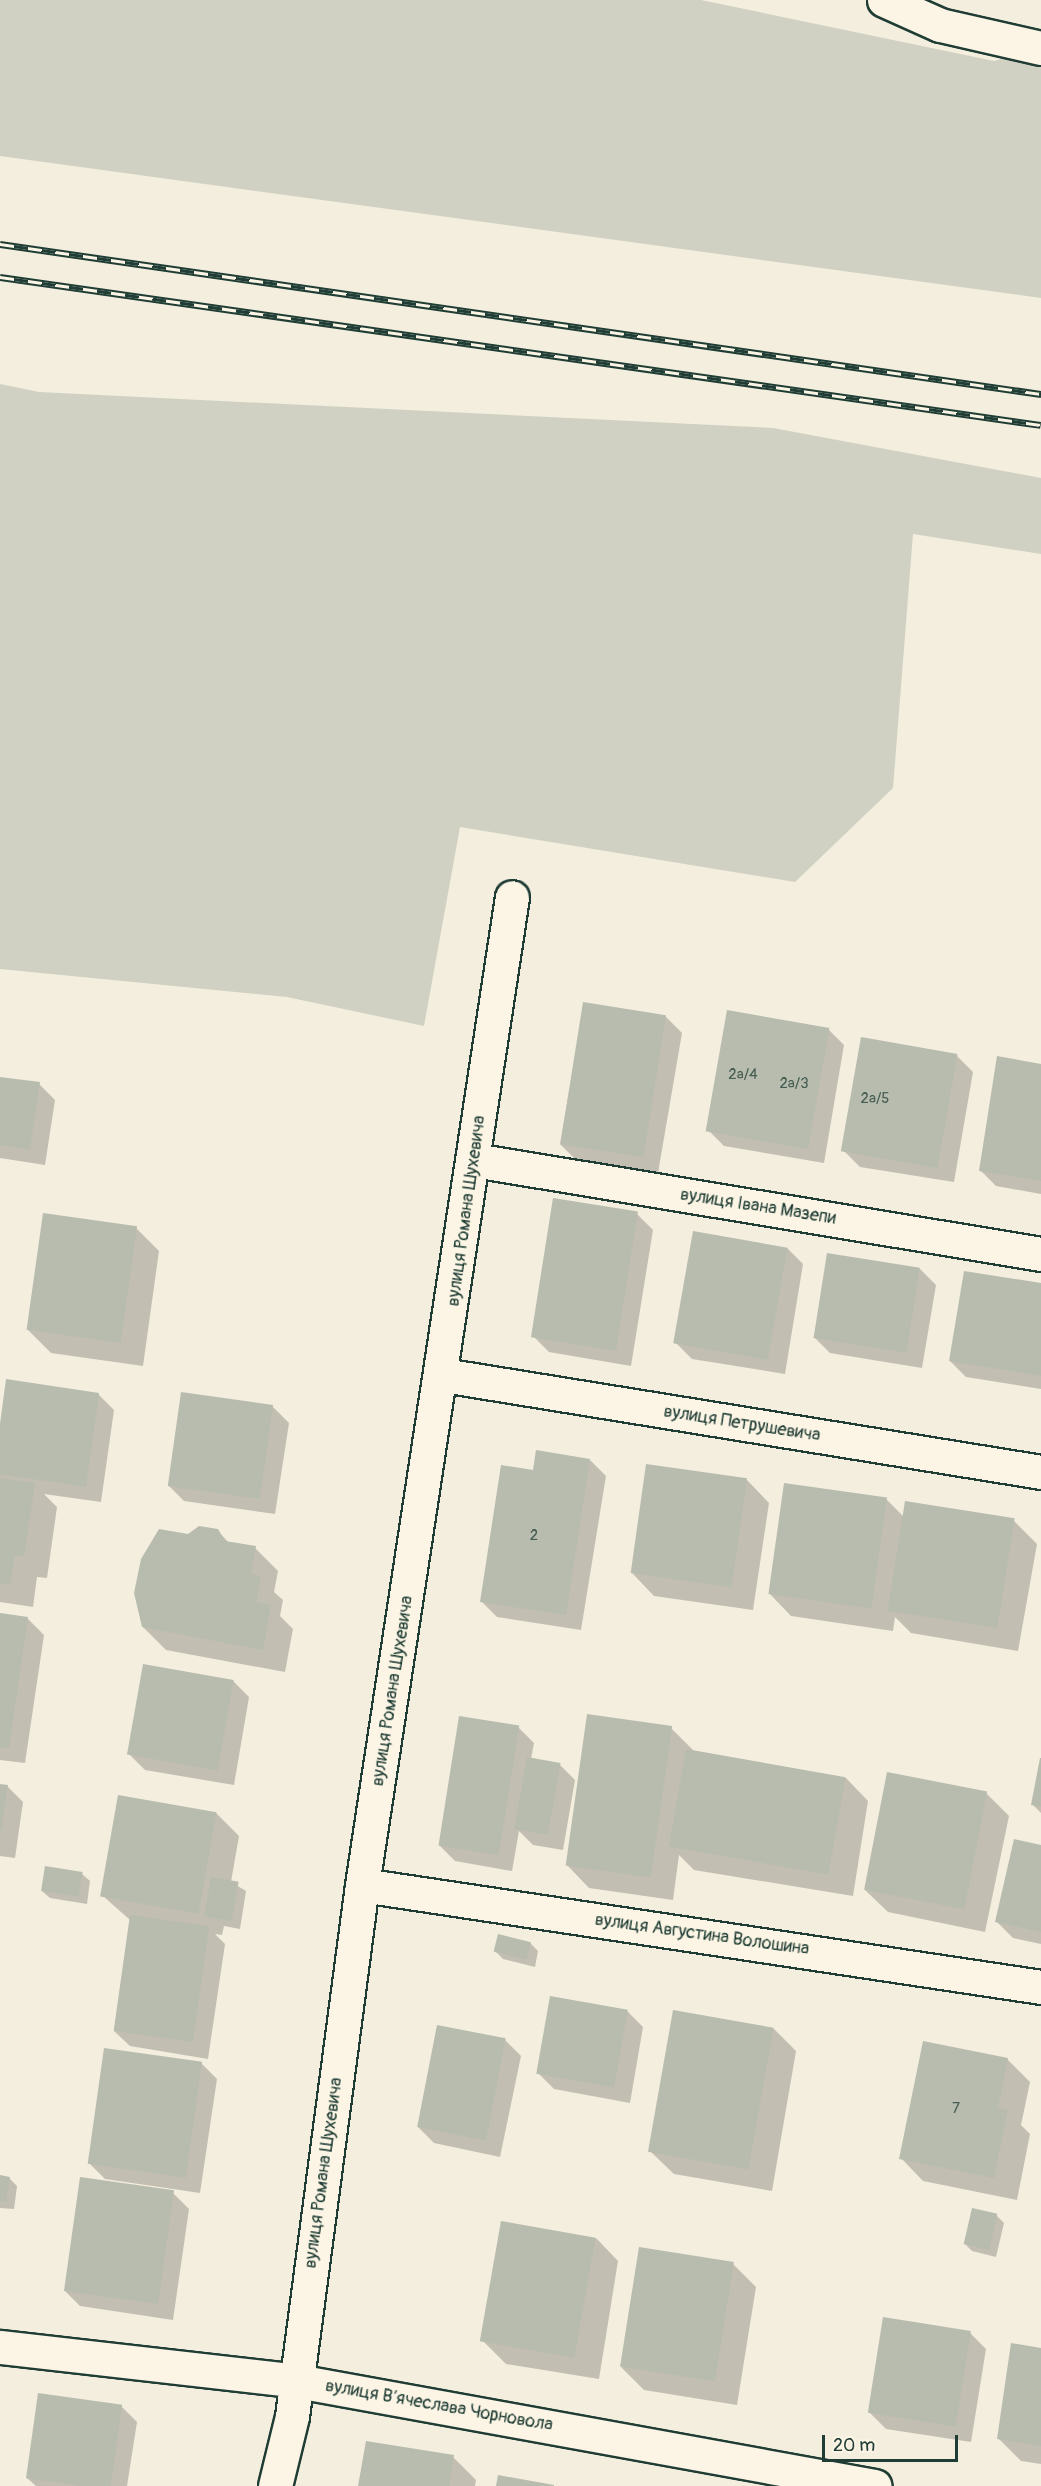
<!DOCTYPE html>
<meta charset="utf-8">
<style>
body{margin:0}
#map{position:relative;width:1041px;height:2486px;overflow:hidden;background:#f3eede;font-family:Pangolin,sans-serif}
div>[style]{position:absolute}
.green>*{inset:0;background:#d0d1c2}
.shadow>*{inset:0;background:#0003}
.building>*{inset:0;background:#b8bcae;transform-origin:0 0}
.roads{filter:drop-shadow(2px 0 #1f3d34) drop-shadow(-2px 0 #1f3d34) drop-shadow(0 2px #1f3d34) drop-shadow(0 -2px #1f3d34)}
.minor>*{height:33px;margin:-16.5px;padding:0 16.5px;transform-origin:16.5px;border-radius:16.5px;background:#fcf5e5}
.rail>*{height:7px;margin-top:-3.5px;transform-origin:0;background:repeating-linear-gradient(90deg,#fcf5e5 0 14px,#1f3d34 0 28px);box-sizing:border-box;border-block:2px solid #1f3d34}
span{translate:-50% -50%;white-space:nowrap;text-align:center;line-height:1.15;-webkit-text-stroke:4.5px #fcf5e5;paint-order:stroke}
.number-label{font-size:15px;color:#455d52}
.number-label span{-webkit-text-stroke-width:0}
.street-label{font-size:18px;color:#1f3d34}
.scale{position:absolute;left:822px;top:2435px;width:136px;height:27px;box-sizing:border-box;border:3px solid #1f3d34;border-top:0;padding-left:8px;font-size:18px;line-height:21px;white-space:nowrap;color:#1f3d34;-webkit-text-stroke:4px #fcf5e5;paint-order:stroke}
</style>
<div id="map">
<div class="green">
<div style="clip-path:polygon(0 0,701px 0,994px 61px,1041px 49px,1041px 298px,0 156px)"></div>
<div style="clip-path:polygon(0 384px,39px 392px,773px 428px,1041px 478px,1041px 554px,913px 534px,893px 788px,795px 882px,460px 827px,424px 1026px,287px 997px,0 969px)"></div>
</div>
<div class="shadow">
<div style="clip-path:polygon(584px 1003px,666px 1017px,682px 1033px,658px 1173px,576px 1160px,560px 1144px)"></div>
<div style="clip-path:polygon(828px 1029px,844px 1045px,824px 1163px,724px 1146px,708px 1130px)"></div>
<div style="clip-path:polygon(957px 1056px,973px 1072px,954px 1182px,860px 1167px,844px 1151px)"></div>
<div style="clip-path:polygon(1041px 1065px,1041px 1194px,996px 1186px,980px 1170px)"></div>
<div style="clip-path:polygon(0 1078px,39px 1084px,55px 1100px,45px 1165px,0 1158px)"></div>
<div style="clip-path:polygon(637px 1214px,653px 1230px,631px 1366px,549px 1352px,533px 1336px)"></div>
<div style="clip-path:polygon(136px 1228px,159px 1251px,143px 1366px,51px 1353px,28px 1330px)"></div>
<div style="clip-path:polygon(787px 1248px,803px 1264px,785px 1374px,692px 1359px,676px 1343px)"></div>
<div style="clip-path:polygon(920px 1269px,936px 1285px,922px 1368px,830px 1353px,814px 1337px)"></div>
<div style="clip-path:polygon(1041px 1285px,1041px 1389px,966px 1377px,950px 1361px)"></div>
<div style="clip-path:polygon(98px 1394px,114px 1410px,101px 1502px,44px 1494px,57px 1507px,47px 1578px,37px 1577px,33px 1607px,0 1602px,0 1434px)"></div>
<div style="clip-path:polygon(273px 1407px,289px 1423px,275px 1514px,184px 1501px,168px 1485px)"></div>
<div style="clip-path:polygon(590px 1460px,606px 1476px,581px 1630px,497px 1617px,481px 1601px)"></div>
<div style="clip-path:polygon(747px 1480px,769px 1503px,753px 1610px,654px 1596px,632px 1573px)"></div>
<div style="clip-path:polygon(886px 1499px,904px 1517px,1014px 1521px,1037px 1544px,1018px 1651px,911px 1633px,895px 1617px,893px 1631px,791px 1616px,769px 1593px)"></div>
<div style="clip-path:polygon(217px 1530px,230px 1544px,255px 1548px,278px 1571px,274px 1592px,283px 1600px,280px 1616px,293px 1629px,285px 1672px,166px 1650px,143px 1627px)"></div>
<div style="clip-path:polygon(0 1615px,28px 1619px,44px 1635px,25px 1763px,0 1760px)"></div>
<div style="clip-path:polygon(233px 1681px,249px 1697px,234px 1785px,145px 1770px,129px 1754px)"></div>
<div style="clip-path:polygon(518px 1727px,534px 1743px,531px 1759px,559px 1764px,575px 1780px,563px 1850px,533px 1845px,519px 1831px,512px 1871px,455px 1861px,439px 1845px)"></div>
<div style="clip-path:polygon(671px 1728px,694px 1751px,846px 1778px,868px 1801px,853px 1896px,694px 1870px,679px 1855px,673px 1900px,589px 1888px,567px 1865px)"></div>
<div style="clip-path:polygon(1041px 1760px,1041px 1813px,1032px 1804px)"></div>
<div style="clip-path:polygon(0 1785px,7px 1786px,23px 1802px,15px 1858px,0 1856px)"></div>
<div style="clip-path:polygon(986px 1793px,1009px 1816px,985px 1932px,888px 1912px,865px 1890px)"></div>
<div style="clip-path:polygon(216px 1813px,239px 1836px,231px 1882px,246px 1891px,240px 1929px,224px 1926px,222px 1935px,215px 1934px,225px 1944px,208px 2059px,130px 2046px,114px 2031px,130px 1920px,103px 1896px)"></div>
<div style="clip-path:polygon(1041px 1847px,1041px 1944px,1013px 1938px,997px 1922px)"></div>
<div style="clip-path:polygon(82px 1874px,90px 1881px,87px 1904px,50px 1898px,42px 1891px)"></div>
<div style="clip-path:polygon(530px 1943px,538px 1951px,535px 1967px,503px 1959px,495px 1951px)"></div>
<div style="clip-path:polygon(627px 2011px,643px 2027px,630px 2103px,554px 2089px,538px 2073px)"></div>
<div style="clip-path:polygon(773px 2028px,796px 2051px,772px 2191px,674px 2174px,651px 2152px)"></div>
<div style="clip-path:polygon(505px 2040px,521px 2056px,500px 2157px,434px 2143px,418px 2127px)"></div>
<div style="clip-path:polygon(1007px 2059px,1030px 2082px,1021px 2125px,1030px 2134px,1017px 2200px,923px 2181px,901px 2158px)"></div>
<div style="clip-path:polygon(201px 2063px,217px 2079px,200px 2193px,105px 2179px,89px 2163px)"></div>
<div style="clip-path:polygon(0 2177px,9px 2178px,17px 2186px,14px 2209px,0 2208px)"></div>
<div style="clip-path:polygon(173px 2193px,189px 2209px,173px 2320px,80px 2306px,64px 2290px)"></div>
<div style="clip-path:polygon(996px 2215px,1004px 2223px,996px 2257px,972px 2251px,964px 2243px)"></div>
<div style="clip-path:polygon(596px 2238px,618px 2261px,599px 2379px,506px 2364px,483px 2341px)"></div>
<div style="clip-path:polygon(733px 2264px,756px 2287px,737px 2405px,644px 2390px,621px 2367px)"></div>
<div style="clip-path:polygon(970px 2333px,986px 2349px,971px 2442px,886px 2429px,870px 2413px)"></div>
<div style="clip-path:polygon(1041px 2349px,1041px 2464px,1021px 2461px,998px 2438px)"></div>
<div style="clip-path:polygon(121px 2406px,137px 2422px,127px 2486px,36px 2486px,27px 2478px)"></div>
<div style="clip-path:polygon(453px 2457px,476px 2480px,475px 2486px,360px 2486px)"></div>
</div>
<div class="building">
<div style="left:583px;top:1002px;width:84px;height:144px;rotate:9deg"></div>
<div style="left:727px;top:1010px;width:104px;height:123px;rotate:10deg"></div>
<div style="left:861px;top:1037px;width:98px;height:116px;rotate:10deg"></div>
<div style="clip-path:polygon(997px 1056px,1041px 1064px,1041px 1181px,979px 1171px)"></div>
<div style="clip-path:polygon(0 1077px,40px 1082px,30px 1150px,0 1145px)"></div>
<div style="left:553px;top:1198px;width:86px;height:141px;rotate:9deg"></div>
<div style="left:43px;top:1213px;width:95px;height:118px;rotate:8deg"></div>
<div style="left:693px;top:1231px;width:96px;height:114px;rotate:10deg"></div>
<div style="left:827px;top:1253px;width:94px;height:86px;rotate:9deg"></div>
<div style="clip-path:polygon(964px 1271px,1041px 1283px,1041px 1376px,949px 1361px)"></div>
<div style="clip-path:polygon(6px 1379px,99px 1393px,86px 1487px,0 1474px,0 1424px)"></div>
<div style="left:181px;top:1392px;width:93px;height:95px;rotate:8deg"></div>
<div style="clip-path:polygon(536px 1450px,590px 1459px,566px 1615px,480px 1602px,501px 1465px,533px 1470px)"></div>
<div style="left:646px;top:1464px;width:102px;height:110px;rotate:8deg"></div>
<div style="clip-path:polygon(0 1478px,35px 1483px,24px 1556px,15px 1555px,10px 1585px,0 1583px)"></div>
<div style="left:784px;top:1483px;width:104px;height:112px;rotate:8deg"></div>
<div style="left:905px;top:1501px;width:111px;height:111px;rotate:9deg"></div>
<div style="clip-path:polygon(199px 1526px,218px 1529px,225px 1541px,256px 1546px,251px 1574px,261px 1576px,256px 1602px,271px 1605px,263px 1650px,142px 1627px,134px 1593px,141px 1559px,159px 1529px,188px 1534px)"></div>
<div style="clip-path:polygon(0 1613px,28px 1617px,9px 1748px,0 1747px)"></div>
<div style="left:143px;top:1664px;width:92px;height:92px;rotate:10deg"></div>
<div style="left:587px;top:1714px;width:86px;height:153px;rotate:8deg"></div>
<div style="left:459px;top:1716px;width:61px;height:131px;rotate:9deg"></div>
<div style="left:686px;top:1749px;width:162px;height:99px;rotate:10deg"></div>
<div style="left:527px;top:1757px;width:34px;height:73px;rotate:10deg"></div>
<div style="clip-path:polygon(1040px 1758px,1041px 1758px,1041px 1807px,1031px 1805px)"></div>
<div style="left:887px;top:1772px;width:102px;height:120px;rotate:11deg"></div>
<div style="clip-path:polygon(0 1784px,8px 1785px,1px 1830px,0 1830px)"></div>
<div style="left:118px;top:1795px;width:100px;height:103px;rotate:10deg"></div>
<div style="clip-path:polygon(1014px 1839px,1041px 1845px,1041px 1932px,995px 1922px)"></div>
<div style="left:45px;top:1866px;width:38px;height:25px;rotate:9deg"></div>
<div style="left:211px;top:1877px;width:28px;height:40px;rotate:10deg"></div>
<div style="left:130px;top:1915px;width:80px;height:117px;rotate:8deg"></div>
<div style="left:498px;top:1934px;width:34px;height:18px;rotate:14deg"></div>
<div style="left:550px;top:1996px;width:79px;height:79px;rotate:10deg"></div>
<div style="left:673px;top:2010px;width:102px;height:144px;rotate:10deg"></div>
<div style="left:437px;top:2025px;width:70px;height:104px;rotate:11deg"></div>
<div style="clip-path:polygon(923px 2041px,1008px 2058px,998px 2108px,1008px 2110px,994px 2178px,899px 2159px)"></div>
<div style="left:104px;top:2048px;width:99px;height:117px;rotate:8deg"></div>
<div style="clip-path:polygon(0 2175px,10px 2177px,6px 2202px,0 2201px)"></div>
<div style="left:80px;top:2177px;width:95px;height:115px;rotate:8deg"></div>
<div style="left:972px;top:2208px;width:26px;height:37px;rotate:13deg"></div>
<div style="left:501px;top:2221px;width:96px;height:122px;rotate:10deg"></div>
<div style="left:639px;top:2247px;width:96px;height:121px;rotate:9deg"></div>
<div style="left:883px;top:2317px;width:89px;height:97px;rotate:9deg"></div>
<div style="clip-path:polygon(1011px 2343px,1041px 2348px,1041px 2446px,997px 2439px)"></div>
<div style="left:38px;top:2393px;width:85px;height:86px;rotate:8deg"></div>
<div style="clip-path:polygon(366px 2441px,454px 2455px,449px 2486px,358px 2486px)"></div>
<div style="clip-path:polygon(498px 2475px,554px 2485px,554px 2486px,496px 2486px)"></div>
</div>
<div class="roads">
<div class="minor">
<div style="left:884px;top:0;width:61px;rotate:24.1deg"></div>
<div style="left:940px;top:25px;width:104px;rotate:12.8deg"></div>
<div style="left:474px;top:1160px;width:575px;rotate:9.41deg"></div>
<div style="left:443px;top:1375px;width:606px;rotate:9.21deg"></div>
<div style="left:362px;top:1885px;width:687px;rotate:8.54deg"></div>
<div style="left:0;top:2347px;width:299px;rotate:6.5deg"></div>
<div style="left:297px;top:2381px;width:587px;rotate:10.3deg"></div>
<div style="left:275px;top:2486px;width:72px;rotate:-76.3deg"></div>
<div style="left:292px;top:2416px;width:536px;rotate:-82.49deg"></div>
<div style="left:362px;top:1885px;width:999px;rotate:-81.37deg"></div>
</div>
</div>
<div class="rail">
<div style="left:0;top:244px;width:1052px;rotate:8.2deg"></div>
<div style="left:0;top:277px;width:1051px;rotate:8.09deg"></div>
</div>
<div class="number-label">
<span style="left:743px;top:1075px">2а/4</span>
<span style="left:794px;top:1084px">2а/3</span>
<span style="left:875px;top:1099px">2а/5</span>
<span style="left:534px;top:1536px">2</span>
<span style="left:956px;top:2109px">7</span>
</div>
<div class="street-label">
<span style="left:758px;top:1207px;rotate:9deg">вулиця Івана Мазепи</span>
<span style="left:467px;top:1211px;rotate:-82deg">вулиця Романа Шухевича</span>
<span style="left:742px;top:1424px;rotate:9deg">вулиця Петрушевича</span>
<span style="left:393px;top:1691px;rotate:-81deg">вулиця Романа Шухевича</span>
<span style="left:702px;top:1935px;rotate:8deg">вулиця Августина Волошина</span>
<span style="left:324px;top:2173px;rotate:-82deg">вулиця Романа Шухевича</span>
<span style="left:439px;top:2406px;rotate:10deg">вулиця Вʼячеслава Чорновола</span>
</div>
<div class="scale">20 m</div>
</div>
